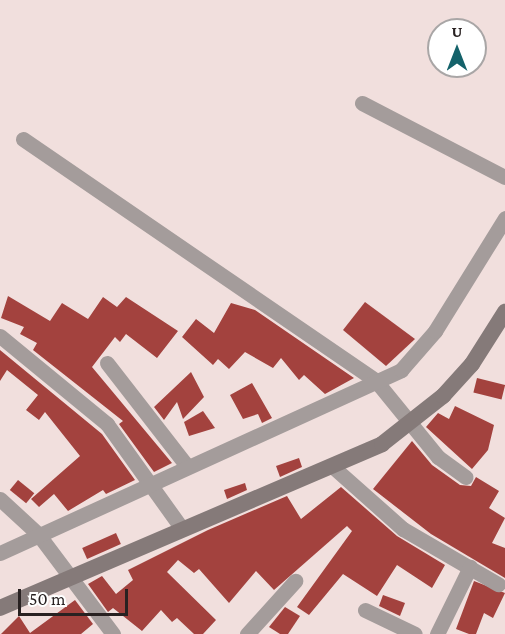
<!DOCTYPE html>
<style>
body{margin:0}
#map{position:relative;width:505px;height:634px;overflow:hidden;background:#f1dfdd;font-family:"Crimson Pro",serif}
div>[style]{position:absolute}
.building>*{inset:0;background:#a3423e;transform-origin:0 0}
.minor>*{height:15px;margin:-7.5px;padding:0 7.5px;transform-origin:7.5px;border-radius:7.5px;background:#a49c9b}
.secondary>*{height:16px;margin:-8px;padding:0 8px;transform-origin:8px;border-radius:8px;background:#857a79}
span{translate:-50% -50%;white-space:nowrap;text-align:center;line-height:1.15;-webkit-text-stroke:6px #fff;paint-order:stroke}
.north{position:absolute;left:427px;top:18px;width:60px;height:60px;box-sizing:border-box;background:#fff;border:2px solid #a9a6a6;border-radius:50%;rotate:0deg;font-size:16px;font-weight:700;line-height:24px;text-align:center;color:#282121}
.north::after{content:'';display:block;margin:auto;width:21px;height:27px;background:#14626a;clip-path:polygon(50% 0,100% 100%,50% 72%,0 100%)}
.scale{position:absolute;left:18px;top:589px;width:110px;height:27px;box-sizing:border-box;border:3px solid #282121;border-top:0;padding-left:8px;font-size:18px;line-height:21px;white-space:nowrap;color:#282121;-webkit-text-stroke:4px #fff;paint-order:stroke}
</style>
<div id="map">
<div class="building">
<div style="clip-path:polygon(8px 296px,50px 321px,62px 303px,88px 319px,103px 297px,117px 307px,126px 297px,178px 331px,157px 358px,126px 334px,120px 342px,115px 337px,92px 367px,172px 463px,154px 472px,119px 424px,123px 421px,33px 350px,37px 343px,20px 334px,24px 327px,1px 318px)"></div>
<div style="clip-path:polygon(365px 302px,415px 339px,386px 366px,343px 330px)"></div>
<div style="clip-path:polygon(231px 303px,255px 310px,354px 378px,325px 394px,304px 375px,299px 380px,281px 358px,273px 368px,245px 352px,229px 369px,218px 359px,213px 365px,182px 337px,196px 319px,214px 333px)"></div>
<div style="clip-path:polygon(0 350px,102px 434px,135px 480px,106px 494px,103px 490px,68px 511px,54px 494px,39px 507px,31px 499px,80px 456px,45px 412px,39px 420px,26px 410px,38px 395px,7px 370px,0 381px)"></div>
<div style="clip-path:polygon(191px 372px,204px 397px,183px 419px,177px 402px,164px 420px,154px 407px)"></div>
<div style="left:477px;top:378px;width:29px;height:15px;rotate:14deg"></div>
<div style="clip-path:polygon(252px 383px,272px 418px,262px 423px,258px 414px,243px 419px,230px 395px)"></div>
<div style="clip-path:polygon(455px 406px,494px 425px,488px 450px,472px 469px,426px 427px,438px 413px,449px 419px)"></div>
<div style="clip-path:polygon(203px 411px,215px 428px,189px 436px,184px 422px)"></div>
<div style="clip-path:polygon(412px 441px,432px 465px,460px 485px,471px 486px,476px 477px,499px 491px,489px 508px,505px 518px,492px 543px,505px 548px,505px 578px,431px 534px,373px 489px)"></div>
<div style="clip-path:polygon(299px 458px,302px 467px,280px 477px,276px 466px)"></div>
<div style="left:18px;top:480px;width:21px;height:13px;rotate:39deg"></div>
<div style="clip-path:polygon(245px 483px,247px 490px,227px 499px,224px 490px)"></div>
<div style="clip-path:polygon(341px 487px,397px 536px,445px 565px,432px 588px,397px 565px,377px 596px,343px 574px,309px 615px,297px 607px,352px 531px,347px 526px,274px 590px,256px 571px,229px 603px,199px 569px,194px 573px,178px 560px,167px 572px,216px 620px,203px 634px,194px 634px,177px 618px,172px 622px,161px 610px,142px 631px,113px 608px,108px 612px,88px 584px,102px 576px,116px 594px,133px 580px,128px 570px,208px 530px,287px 496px,301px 519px)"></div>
<div style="left:116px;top:533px;width:12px;height:37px;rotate:66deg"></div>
<div style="clip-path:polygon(474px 581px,505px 593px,493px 618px,484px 613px,476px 634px,469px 634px,456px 629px)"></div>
<div style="clip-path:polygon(383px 595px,405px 603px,400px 616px,379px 606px)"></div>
<div style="clip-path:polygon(75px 600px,93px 624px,81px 634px,1px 634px,19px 616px,30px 633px)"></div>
<div style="clip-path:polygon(285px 607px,300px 616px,288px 634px,280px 634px,269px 627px)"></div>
</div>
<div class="minor">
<div style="left:362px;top:103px;width:161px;rotate:27.4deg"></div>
<div style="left:23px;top:139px;width:428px;rotate:34.4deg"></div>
<div style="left:376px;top:381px;width:98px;rotate:50.8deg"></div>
<div style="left:438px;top:457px;width:34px;rotate:36deg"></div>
<div style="left:0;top:336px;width:139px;rotate:39.4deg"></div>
<div style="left:107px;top:424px;width:125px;rotate:54.4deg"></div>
<div style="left:107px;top:363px;width:130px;rotate:52.2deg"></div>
<div style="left:332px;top:466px;width:95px;rotate:41.6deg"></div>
<div style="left:403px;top:529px;width:110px;rotate:30.1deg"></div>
<div style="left:0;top:499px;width:52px;rotate:42.6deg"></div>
<div style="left:38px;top:534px;width:125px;rotate:53.1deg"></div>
<div style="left:0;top:553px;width:441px;rotate:-24.5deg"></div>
<div style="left:401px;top:370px;width:52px;rotate:-48.9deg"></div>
<div style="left:435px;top:331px;width:133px;rotate:-58.2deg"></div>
<div style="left:365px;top:610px;width:55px;rotate:25.6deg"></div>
<div style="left:247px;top:634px;width:72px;rotate:-47.8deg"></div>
<div style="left:437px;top:634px;width:75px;rotate:-63.8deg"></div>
</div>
<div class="secondary">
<div style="left:0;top:608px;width:416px;rotate:-23.2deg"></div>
<div style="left:382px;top:444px;width:78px;rotate:-38.2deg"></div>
<div style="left:443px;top:396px;width:43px;rotate:-47.8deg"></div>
<div style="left:472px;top:364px;width:62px;rotate:-57.6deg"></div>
</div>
<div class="north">U</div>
<div class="scale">50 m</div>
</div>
